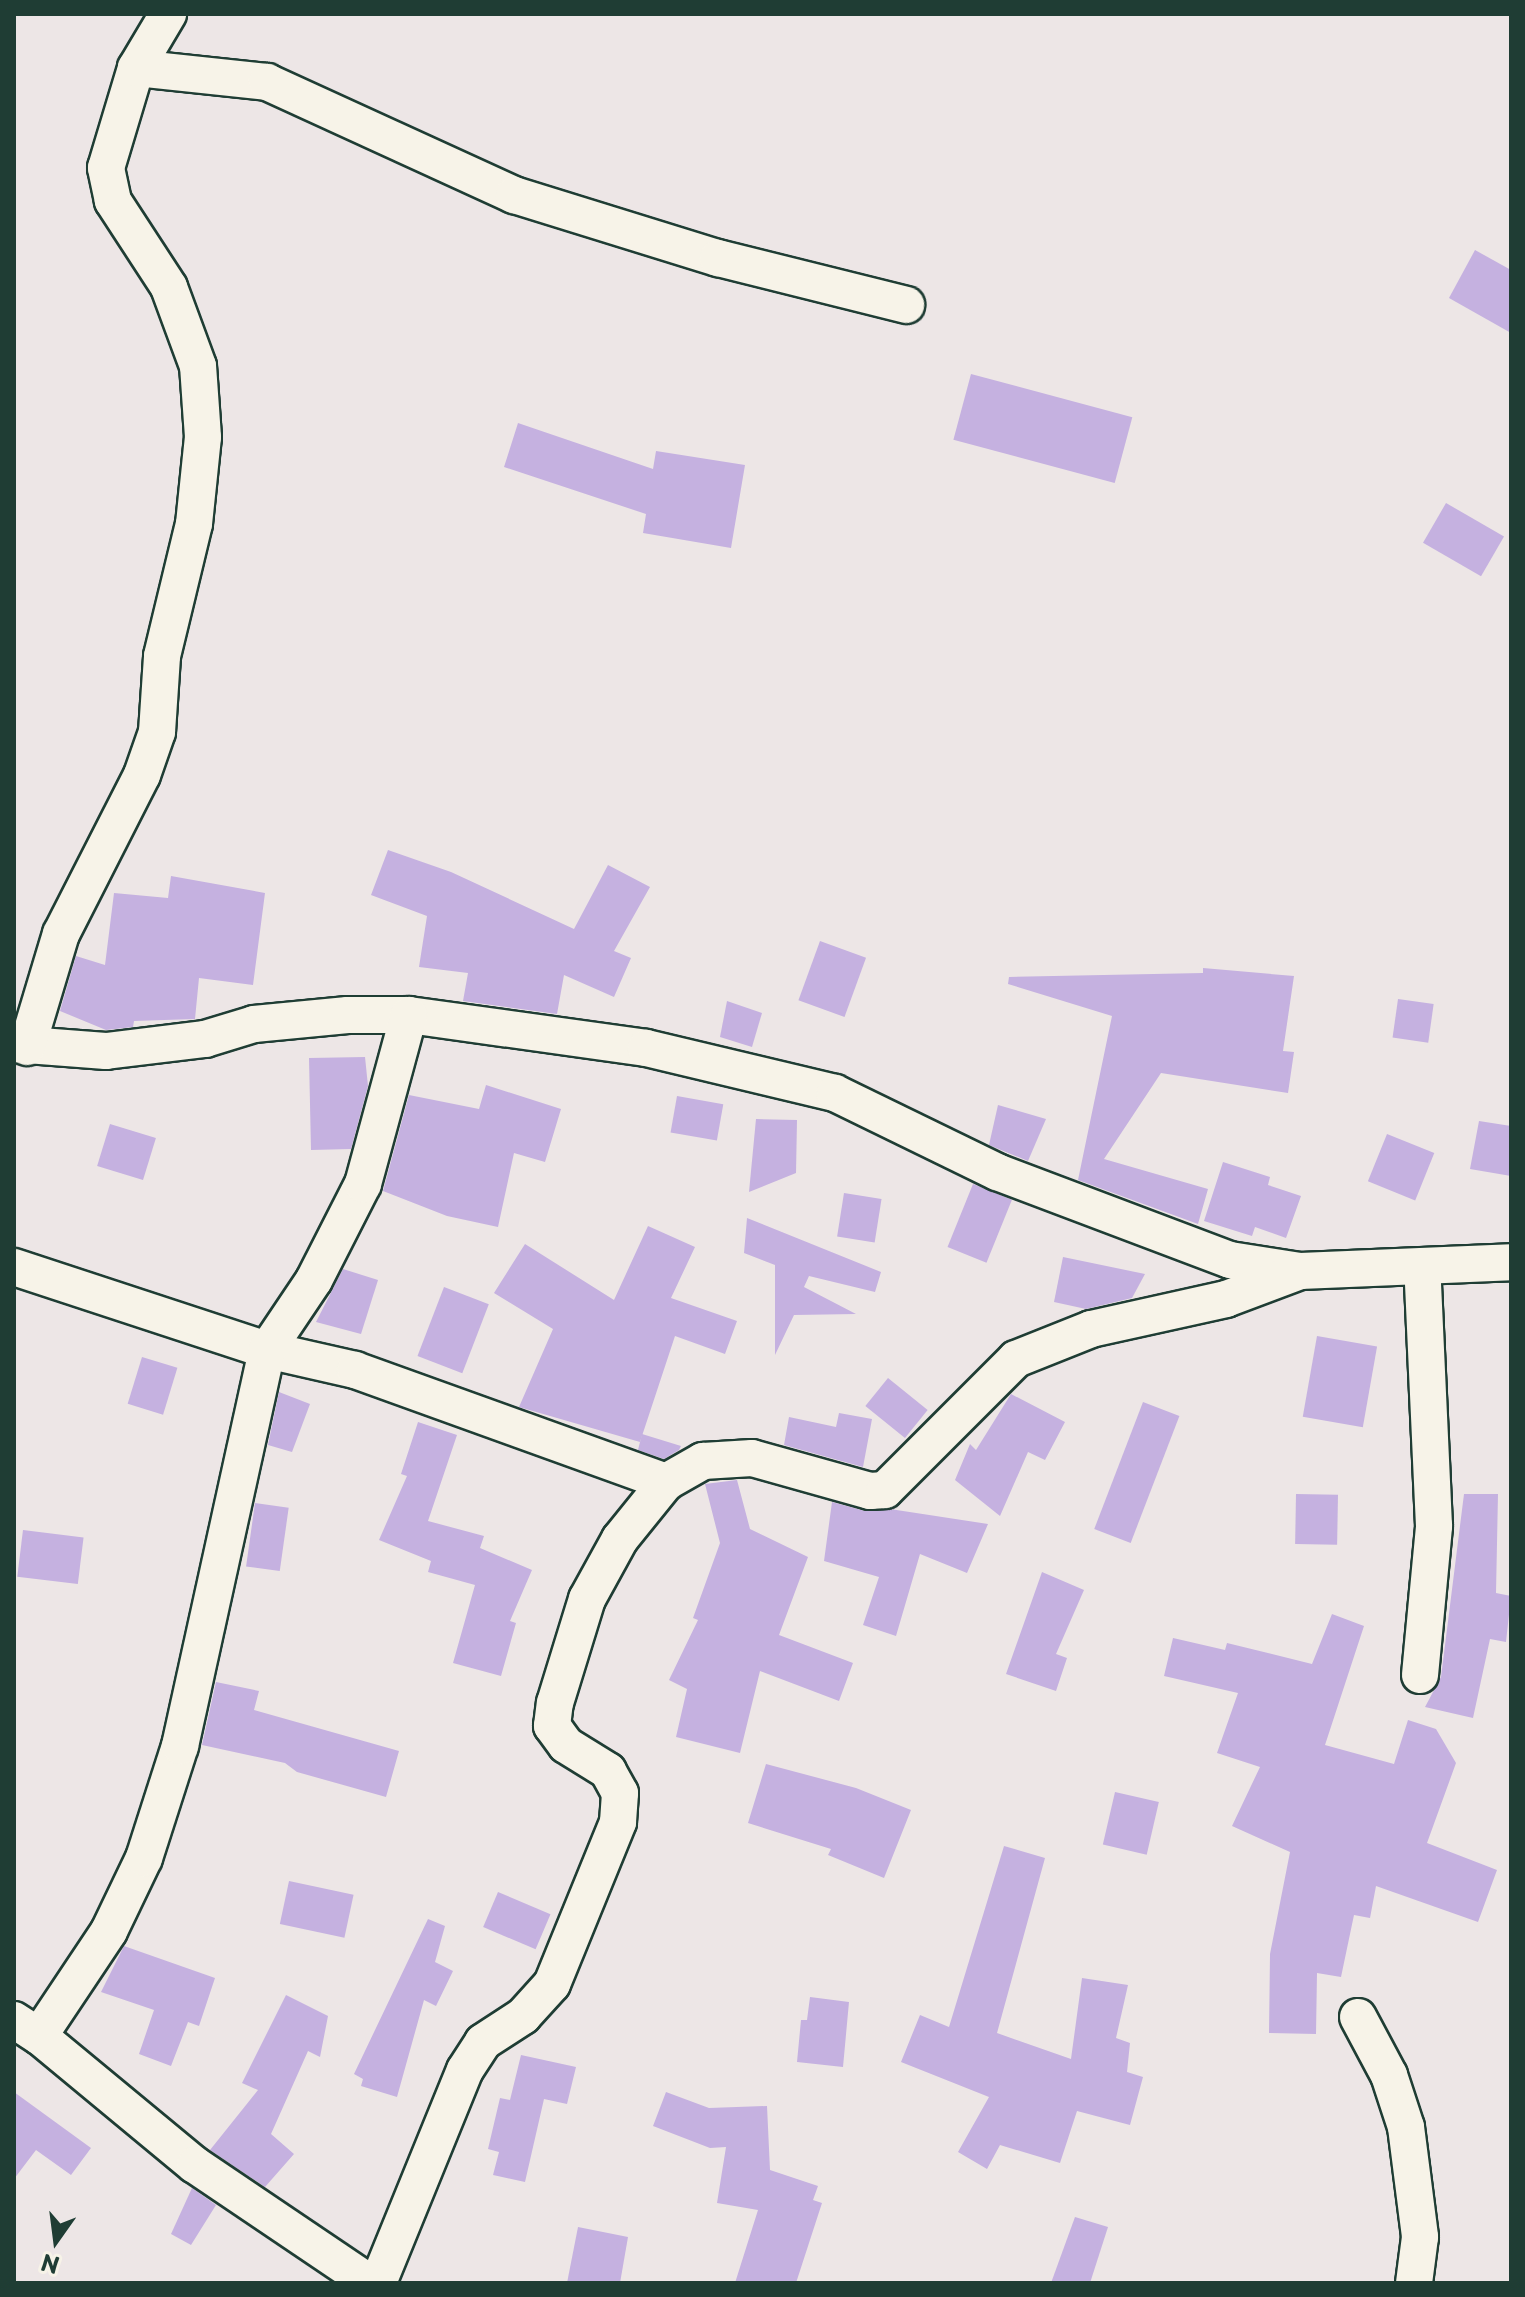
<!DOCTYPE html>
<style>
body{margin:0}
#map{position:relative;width:1525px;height:2297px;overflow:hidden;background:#ede6e6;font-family:"Playpen Sans",sans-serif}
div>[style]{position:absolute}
.building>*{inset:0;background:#c5b1e0;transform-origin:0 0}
.roads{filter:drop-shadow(2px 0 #1f3d34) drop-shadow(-2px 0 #1f3d34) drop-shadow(0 2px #1f3d34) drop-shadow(0 -2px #1f3d34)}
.minor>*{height:36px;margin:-18px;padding:0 18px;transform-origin:18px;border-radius:18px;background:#f7f3e8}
span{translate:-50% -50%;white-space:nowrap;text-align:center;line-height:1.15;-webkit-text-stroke:6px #f7f3e8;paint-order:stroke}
.frame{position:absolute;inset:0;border:16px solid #1f3d34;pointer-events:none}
.north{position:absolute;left:16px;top:2201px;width:80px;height:80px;-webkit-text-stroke:6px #f7f3e8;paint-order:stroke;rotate:194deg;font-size:22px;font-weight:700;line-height:32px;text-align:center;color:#1f3d34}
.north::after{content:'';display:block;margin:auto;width:28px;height:36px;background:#1f3d34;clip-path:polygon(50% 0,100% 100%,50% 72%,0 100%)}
</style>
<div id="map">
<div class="building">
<div style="clip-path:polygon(1475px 250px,1511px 270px,1511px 333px,1449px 298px)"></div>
<div style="left:971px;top:374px;width:167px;height:68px;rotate:15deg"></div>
<div style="clip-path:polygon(518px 423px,653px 469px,656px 451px,745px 465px,731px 548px,643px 533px,646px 514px,504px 467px)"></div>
<div style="left:1446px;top:503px;width:67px;height:46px;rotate:30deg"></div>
<div style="clip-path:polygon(388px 850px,451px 872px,574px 929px,608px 865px,650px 887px,614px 951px,631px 958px,614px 997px,564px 975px,557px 1014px,463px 1001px,468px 973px,419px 967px,427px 916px,371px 895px)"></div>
<div style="clip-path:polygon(171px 876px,265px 893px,253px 985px,199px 978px,195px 1019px,134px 1021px,133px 1027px,106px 1030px,60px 1011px,76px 956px,105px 965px,114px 893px,168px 898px)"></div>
<div style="left:820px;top:941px;width:49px;height:63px;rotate:20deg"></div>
<div style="clip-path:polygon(1203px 968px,1294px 976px,1283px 1051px,1294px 1052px,1288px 1093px,1161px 1073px,1104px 1159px,1208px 1189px,1198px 1224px,1078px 1180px,1112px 1016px,1008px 984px,1009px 977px,1203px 973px)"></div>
<div style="left:1398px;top:999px;width:36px;height:39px;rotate:8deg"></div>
<div style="clip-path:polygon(727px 1001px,762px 1013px,752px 1047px,720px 1037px)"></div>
<div style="clip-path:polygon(365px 1057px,368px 1086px,351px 1149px,311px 1150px,309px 1058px)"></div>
<div style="clip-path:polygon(486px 1085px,561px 1109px,545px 1162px,514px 1153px,498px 1227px,447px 1216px,383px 1191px,409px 1095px,479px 1109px)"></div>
<div style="left:677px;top:1096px;width:47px;height:37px;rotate:10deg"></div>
<div style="clip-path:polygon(998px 1105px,1046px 1119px,1028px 1161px,989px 1145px)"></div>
<div style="clip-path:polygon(756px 1119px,797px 1120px,796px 1173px,749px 1192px)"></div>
<div style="clip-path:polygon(1479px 1121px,1511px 1126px,1511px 1176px,1470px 1169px)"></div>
<div style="left:110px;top:1124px;width:48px;height:44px;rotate:17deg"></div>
<div style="left:1387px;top:1134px;width:51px;height:51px;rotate:22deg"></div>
<div style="clip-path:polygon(1223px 1162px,1270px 1177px,1268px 1185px,1301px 1196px,1286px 1238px,1255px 1227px,1252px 1236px,1204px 1221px)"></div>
<div style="left:973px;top:1184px;width:42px;height:68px;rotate:22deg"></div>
<div style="left:844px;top:1193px;width:38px;height:44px;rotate:9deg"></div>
<div style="clip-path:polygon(747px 1218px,881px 1272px,875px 1292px,809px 1276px,804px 1287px,856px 1314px,794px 1315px,775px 1355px,775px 1265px,744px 1253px)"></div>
<div style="clip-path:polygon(648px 1226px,695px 1247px,671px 1298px,737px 1321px,725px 1354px,675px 1336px,640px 1442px,519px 1407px,553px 1329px,494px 1293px,525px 1244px,614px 1300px)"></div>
<div style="clip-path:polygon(1063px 1257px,1145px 1274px,1132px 1298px,1086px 1309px,1054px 1302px)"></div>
<div style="clip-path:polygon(343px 1269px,378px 1280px,361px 1334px,316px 1322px)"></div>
<div style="left:444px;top:1287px;width:48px;height:74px;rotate:21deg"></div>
<div style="left:1317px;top:1336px;width:61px;height:82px;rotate:10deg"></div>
<div style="left:142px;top:1357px;width:37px;height:49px;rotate:17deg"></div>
<div style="left:888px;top:1378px;width:51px;height:36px;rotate:39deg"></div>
<div style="clip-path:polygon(279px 1392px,310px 1404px,292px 1452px,268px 1445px)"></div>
<div style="clip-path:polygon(1011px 1394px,1065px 1422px,1045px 1460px,1028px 1452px,1000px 1516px,955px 1480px,970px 1444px,976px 1450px)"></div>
<div style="left:1143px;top:1402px;width:39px;height:136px;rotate:21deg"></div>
<div style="clip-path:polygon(839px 1413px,872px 1419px,863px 1467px,784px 1445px,789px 1417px,836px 1427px)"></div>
<div style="clip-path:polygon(418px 1422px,457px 1435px,428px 1521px,484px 1536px,480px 1548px,532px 1570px,510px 1621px,516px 1623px,501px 1676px,453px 1663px,475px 1585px,428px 1572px,431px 1561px,379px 1540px,407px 1476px,401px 1474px)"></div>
<div style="clip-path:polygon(642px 1434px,681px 1446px,679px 1450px,664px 1459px,638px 1450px)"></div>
<div style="clip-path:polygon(737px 1480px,750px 1529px,808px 1557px,779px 1635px,853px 1663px,839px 1701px,760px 1671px,740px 1753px,676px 1737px,687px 1689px,669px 1680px,698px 1620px,693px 1618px,720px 1543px,705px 1484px)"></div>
<div style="left:1296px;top:1494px;width:42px;height:50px;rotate:1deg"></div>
<div style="clip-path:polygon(1464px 1494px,1498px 1494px,1496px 1593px,1511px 1596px,1506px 1642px,1490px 1639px,1473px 1718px,1425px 1707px,1441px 1677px)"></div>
<div style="clip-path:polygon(832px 1502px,865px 1511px,890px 1509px,988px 1524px,967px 1573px,920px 1554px,896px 1636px,863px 1625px,879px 1577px,824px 1561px)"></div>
<div style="left:255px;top:1503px;width:34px;height:64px;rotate:8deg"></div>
<div style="left:23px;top:1530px;width:61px;height:47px;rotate:7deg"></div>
<div style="clip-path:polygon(1042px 1572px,1084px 1590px,1056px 1654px,1067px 1658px,1056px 1691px,1006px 1674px)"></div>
<div style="clip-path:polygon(1332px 1614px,1364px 1626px,1325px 1745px,1394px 1764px,1408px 1720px,1436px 1729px,1456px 1763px,1427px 1843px,1497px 1870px,1478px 1922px,1376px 1886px,1370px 1918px,1354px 1915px,1341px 1977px,1317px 1973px,1316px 2034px,1269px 2033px,1270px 1954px,1290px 1852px,1232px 1826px,1260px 1767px,1217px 1753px,1238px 1693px,1164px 1676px,1173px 1638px,1225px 1650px,1227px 1643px,1312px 1664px)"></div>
<div style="clip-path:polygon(216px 1682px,259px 1691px,254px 1710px,399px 1751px,386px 1797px,297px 1772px,285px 1763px,202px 1745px)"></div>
<div style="clip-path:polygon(766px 1764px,856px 1788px,911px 1810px,884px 1878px,828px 1855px,831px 1849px,748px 1823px)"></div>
<div style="left:1115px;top:1792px;width:45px;height:54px;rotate:13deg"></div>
<div style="clip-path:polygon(1004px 1846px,1045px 1858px,997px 2033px,1071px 2059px,1082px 1978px,1128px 1985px,1116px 2038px,1130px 2043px,1127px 2072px,1143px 2077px,1130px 2125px,1077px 2111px,1060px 2163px,1000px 2145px,987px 2169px,958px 2152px,989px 2097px,901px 2062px,920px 2015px,949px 2027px)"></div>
<div style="left:289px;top:1881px;width:66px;height:44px;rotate:12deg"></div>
<div style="left:498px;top:1892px;width:57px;height:38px;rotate:23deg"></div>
<div style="clip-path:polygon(428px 1919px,445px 1926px,435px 1962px,453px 1971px,436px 2006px,424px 2000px,397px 2097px,361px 2086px,363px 2079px,354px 2074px)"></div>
<div style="clip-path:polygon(124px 1946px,215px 1978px,199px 2026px,188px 2022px,171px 2066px,139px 2054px,154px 2010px,101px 1992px)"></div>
<div style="clip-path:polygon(286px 1995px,328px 2016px,320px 2057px,308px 2051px,271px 2134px,294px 2154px,265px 2187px,210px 2150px,258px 2090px,242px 2083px)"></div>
<div style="clip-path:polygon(810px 1997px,849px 2002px,843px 2067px,797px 2062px,801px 2020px,807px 2020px)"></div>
<div style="clip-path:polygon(521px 2055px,576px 2067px,567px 2104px,544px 2099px,525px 2182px,493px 2175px,499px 2152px,488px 2149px,500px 2098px,510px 2100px)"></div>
<div style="clip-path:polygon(14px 2092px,91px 2148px,71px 2175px,36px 2150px,14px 2179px)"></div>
<div style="clip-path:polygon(666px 2092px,709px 2108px,767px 2106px,770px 2170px,818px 2186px,813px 2200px,822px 2203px,796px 2283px,735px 2283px,758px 2210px,717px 2203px,726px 2147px,710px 2148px,653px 2126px)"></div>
<div style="clip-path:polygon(192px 2188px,216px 2205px,191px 2245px,171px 2234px)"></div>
<div style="clip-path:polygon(1075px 2217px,1108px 2227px,1090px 2283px,1051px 2283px)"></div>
<div style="clip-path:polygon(578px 2227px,628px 2237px,620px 2283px,567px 2283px)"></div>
</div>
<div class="roads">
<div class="minor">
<div style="left:136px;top:68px;width:132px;rotate:6.1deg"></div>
<div style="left:267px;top:82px;width:272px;rotate:24.6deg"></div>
<div style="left:514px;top:195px;width:214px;rotate:17.2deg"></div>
<div style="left:718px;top:258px;width:194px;rotate:14deg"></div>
<div style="left:14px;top:1044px;width:92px;rotate:4.4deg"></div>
<div style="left:106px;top:1051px;width:100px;rotate:-6.9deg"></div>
<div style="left:205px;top:1039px;width:51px;rotate:-17deg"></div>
<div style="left:254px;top:1024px;width:94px;rotate:-5.5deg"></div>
<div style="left:348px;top:1015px;width:61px"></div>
<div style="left:409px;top:1015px;width:239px;rotate:7.9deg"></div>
<div style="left:646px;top:1048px;width:194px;rotate:13.4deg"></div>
<div style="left:835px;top:1093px;width:180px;rotate:26deg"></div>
<div style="left:997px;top:1172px;width:249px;rotate:20.7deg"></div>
<div style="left:1230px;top:1260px;width:71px;rotate:8.9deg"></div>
<div style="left:1300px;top:1271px;width:211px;rotate:-2.4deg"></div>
<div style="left:27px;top:1047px;width:118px;rotate:-73.3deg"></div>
<div style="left:61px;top:934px;width:178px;rotate:-63deg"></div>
<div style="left:142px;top:775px;width:46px;rotate:-70.8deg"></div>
<div style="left:157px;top:732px;width:76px;rotate:-86.2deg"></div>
<div style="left:162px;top:656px;width:136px;rotate:-76.4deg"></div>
<div style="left:194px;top:524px;width:87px;rotate:-84.1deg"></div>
<div style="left:203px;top:437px;width:71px;rotate:-94deg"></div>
<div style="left:198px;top:366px;width:84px;rotate:-110.2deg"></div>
<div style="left:169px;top:287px;width:103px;rotate:-123.1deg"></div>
<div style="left:113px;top:201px;width:34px;rotate:-102deg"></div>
<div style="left:106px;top:168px;width:104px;rotate:-73.3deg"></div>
<div style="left:136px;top:68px;width:63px;rotate:-59.3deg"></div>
<div style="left:14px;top:1267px;width:266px;rotate:18.2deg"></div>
<div style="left:267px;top:1350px;width:90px;rotate:12.8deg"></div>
<div style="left:355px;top:1370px;width:331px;rotate:19.8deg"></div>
<div style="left:1420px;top:1675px;width:150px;rotate:-84.6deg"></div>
<div style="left:1434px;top:1526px;width:260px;rotate:-92.6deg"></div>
<div style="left:1358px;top:2017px;width:66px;rotate:61.9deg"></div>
<div style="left:1389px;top:2075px;width:55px;rotate:71.9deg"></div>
<div style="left:1406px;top:2127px;width:111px;rotate:82.7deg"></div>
<div style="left:1420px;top:2237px;width:46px;rotate:97.4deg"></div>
<div style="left:14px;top:2020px;width:30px;rotate:33deg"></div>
<div style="left:39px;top:2036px;width:126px;rotate:-56.3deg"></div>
<div style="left:109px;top:1931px;width:81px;rotate:-64.4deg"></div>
<div style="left:144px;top:1858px;width:118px;rotate:-72.2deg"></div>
<div style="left:180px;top:1746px;width:405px;rotate:-77.6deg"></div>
<div style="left:267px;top:1350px;width:84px;rotate:-56.1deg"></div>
<div style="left:314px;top:1280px;width:108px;rotate:-63deg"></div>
<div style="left:363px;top:1184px;width:175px;rotate:-74.8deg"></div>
<div style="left:39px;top:2036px;width:202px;rotate:39.6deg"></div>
<div style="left:195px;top:2165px;width:211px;rotate:34deg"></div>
<div style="left:378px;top:2283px;width:230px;rotate:-67.8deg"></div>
<div style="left:465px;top:2070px;width:33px;rotate:-57deg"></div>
<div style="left:483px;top:2042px;width:48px;rotate:-33deg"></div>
<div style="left:523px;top:2016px;width:43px;rotate:-47.8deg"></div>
<div style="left:552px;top:1984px;width:175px;rotate:-67.8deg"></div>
<div style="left:618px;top:1822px;width:29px;rotate:-86deg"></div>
<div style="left:620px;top:1793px;width:25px;rotate:-119deg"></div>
<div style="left:608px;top:1771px;width:49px;rotate:-148.2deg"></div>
<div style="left:566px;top:1745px;width:24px;rotate:-126deg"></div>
<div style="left:552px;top:1726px;width:23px;rotate:-83deg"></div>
<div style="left:555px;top:1703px;width:109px;rotate:-72.9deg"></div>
<div style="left:587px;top:1599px;width:68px;rotate:-61.2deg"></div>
<div style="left:620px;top:1539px;width:73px;rotate:-51.1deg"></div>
<div style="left:666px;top:1482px;width:43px;rotate:-29.6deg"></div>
<div style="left:703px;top:1461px;width:49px;rotate:-3.5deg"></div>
<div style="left:752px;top:1458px;width:123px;rotate:15.6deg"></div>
<div style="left:870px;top:1491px;width:15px;rotate:-4deg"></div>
<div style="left:885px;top:1490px;width:185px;rotate:-45deg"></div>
<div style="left:1016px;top:1359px;width:81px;rotate:-21.8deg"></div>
<div style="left:1091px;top:1329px;width:138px;rotate:-12.5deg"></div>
<div style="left:1226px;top:1299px;width:79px;rotate:-20.7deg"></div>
</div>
</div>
<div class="frame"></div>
<div class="north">N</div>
</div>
